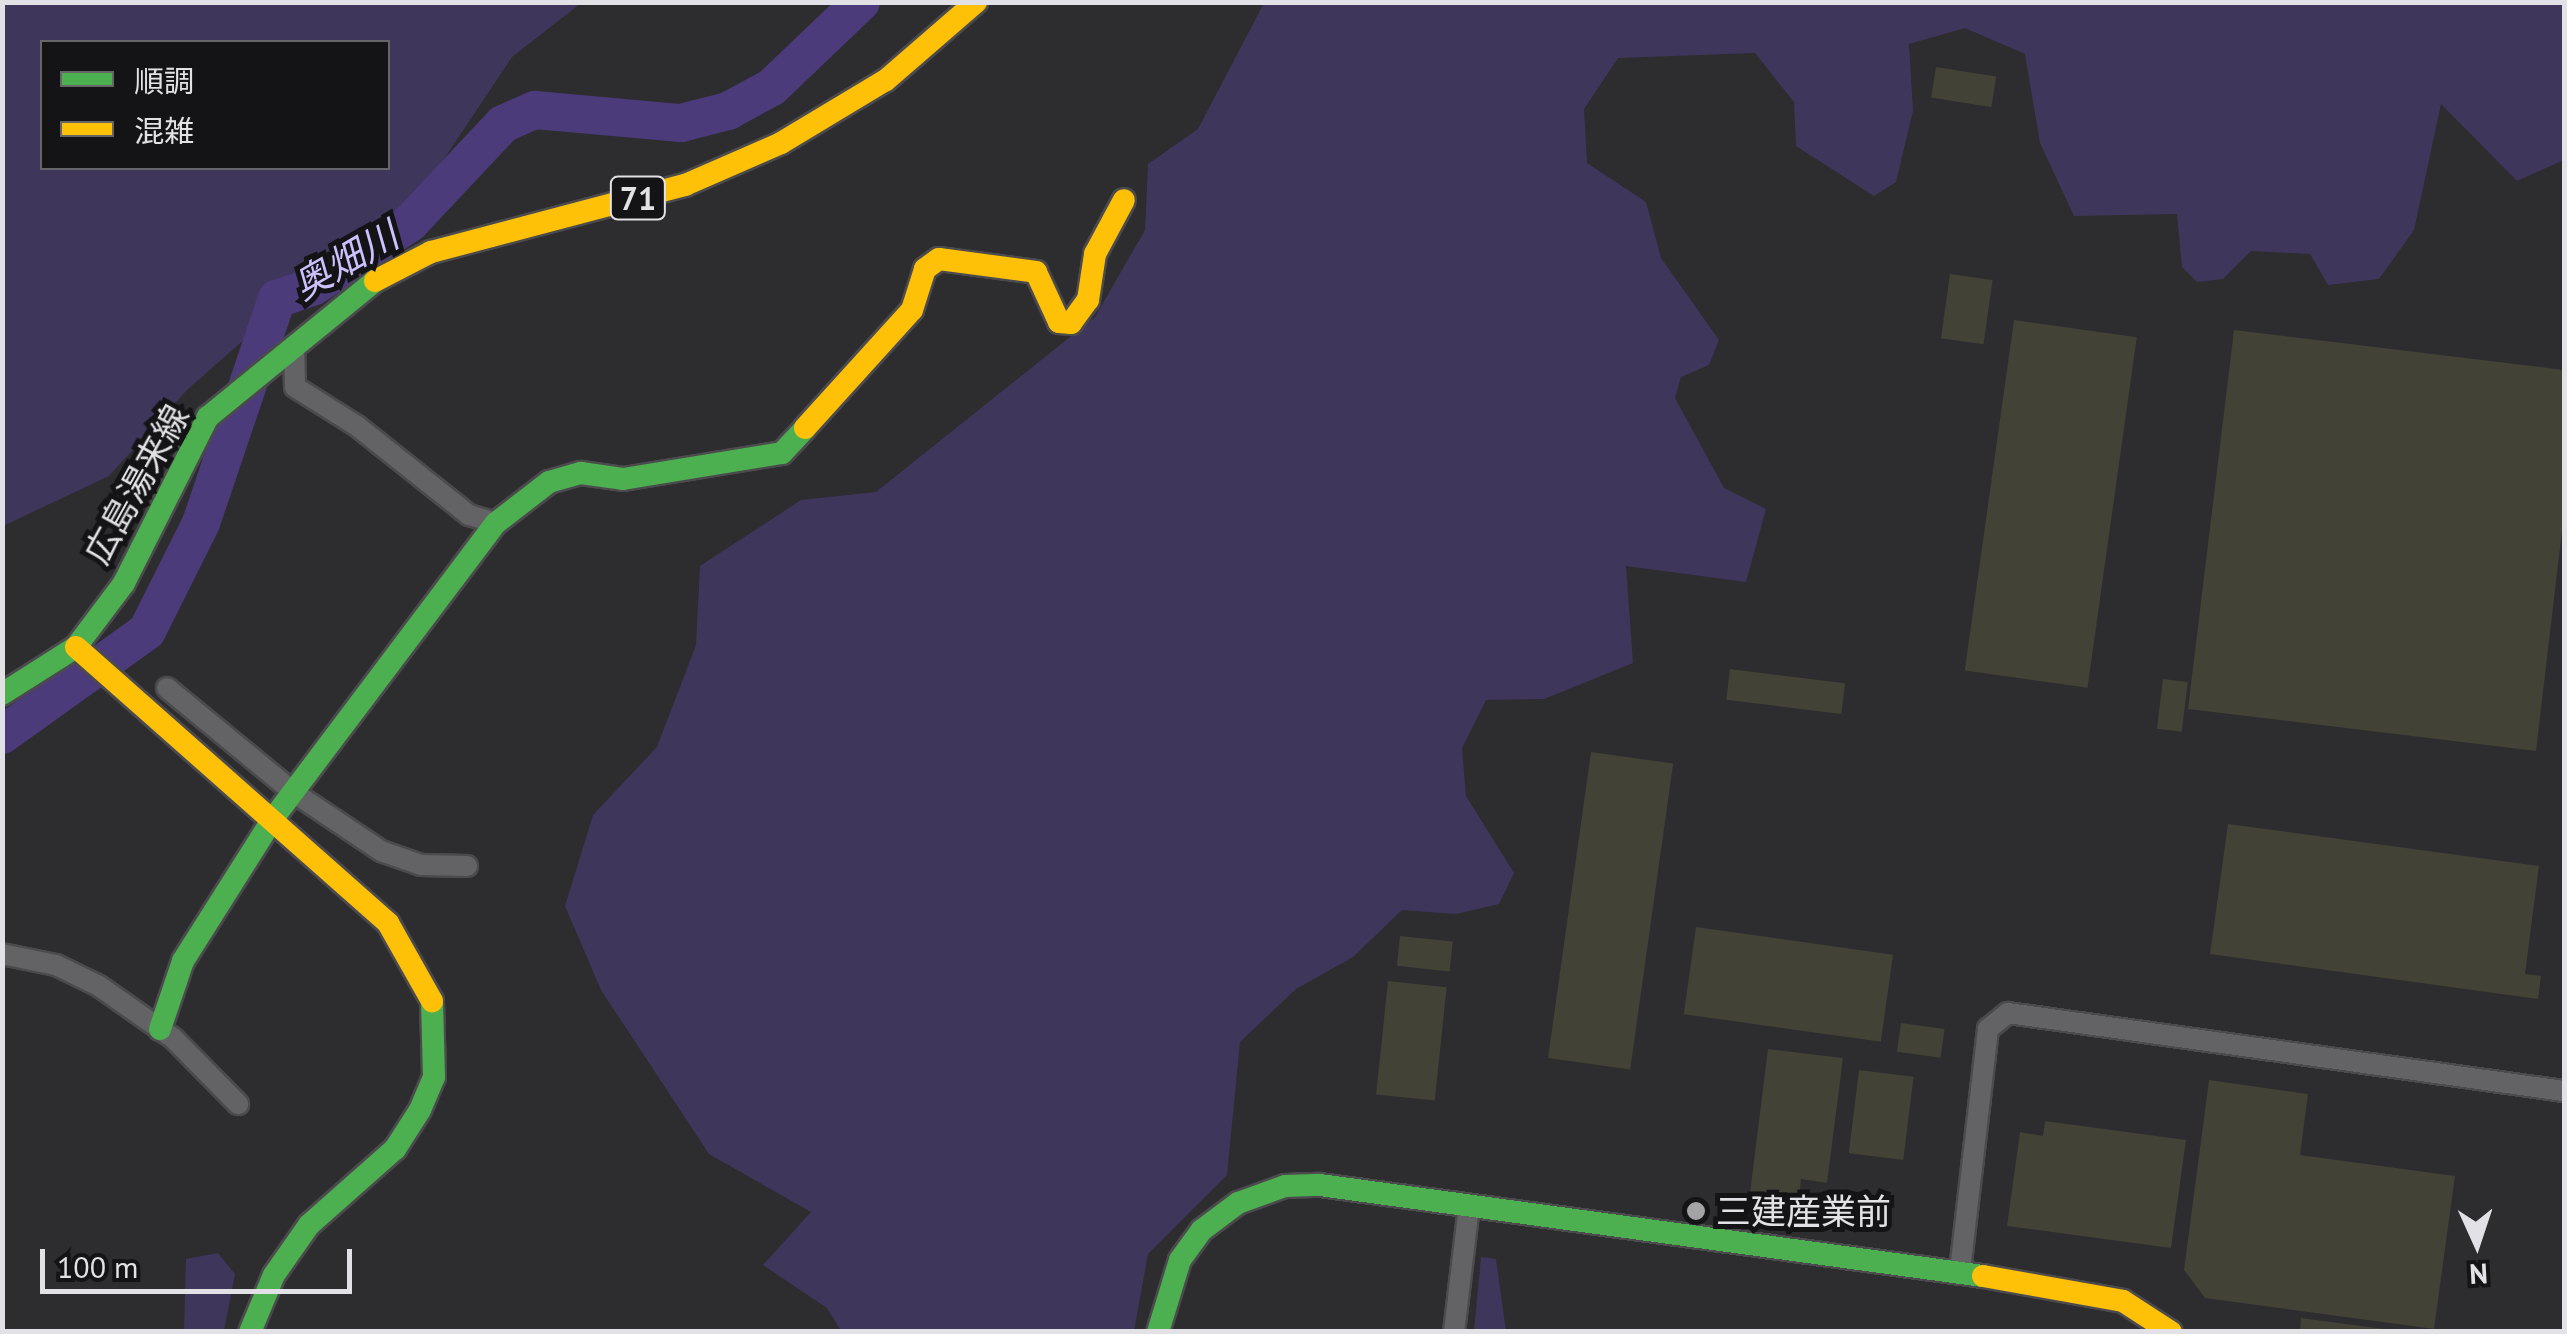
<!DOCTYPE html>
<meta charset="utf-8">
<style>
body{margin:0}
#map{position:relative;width:2567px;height:1334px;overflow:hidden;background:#2d2c2f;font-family:"PT Sans","Noto Sans JP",sans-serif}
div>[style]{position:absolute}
.green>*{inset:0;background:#3f365c}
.river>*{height:38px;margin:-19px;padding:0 19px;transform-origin:19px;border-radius:19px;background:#4b3b7a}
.building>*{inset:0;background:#424237;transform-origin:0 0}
.roads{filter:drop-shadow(2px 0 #4b4a4d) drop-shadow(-2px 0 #4b4a4d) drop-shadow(0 2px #4b4a4d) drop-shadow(0 -2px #4b4a4d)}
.street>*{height:20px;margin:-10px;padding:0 10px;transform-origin:10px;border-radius:10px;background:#636365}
.fast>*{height:22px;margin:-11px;padding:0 11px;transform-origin:11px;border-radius:11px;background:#4caf50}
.slow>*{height:22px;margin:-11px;padding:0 11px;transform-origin:11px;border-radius:11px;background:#ffc107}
.dots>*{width:28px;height:28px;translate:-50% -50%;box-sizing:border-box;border:5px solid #141416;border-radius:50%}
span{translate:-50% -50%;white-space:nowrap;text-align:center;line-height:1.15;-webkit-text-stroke:10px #141416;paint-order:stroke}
.shield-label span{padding:2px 8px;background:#141416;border:2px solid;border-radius:8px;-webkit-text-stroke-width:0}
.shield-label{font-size:32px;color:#e2e1e5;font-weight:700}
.street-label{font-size:35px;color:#e2e1e5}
.poi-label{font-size:35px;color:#e2e1e5}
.left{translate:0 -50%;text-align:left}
.water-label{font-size:38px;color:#ccc1fe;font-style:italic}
.frame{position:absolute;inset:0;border:5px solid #e2e1e5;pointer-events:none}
.legend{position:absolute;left:40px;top:40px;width:350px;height:130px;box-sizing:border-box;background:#141416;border:2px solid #666669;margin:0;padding:12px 18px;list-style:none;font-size:30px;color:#e2e1e5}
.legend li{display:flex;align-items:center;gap:20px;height:50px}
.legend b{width:50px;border:2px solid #666669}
.north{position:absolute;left:2427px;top:1194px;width:100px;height:100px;-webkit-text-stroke:8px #141416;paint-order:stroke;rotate:177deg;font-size:28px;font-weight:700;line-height:40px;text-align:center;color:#e2e1e5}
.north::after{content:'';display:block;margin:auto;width:35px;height:45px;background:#e2e1e5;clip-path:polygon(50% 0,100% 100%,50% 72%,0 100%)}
.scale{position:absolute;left:40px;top:1249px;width:312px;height:45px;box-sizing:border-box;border:5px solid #e2e1e5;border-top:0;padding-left:12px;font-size:30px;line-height:35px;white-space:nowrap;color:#e2e1e5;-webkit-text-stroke:8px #141416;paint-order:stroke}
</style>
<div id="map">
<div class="green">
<div style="clip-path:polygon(evenodd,2px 3px,3px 2px,581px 3px,512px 57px,406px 216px,331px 263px,187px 390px,109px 476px,3px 526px,2px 3px,42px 42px,388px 42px,388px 168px,42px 168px,42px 42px)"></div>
<div style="clip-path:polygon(1264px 3px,2564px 3px,2564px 160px,2517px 181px,2441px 104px,2414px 230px,2379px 279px,2328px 285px,2310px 254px,2251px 251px,2223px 279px,2197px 282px,2182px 267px,2177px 214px,2074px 216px,2040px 143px,2025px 54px,1965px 28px,1909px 44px,1913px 111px,1896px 182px,1874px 196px,1796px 146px,1794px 102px,1755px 53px,1618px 58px,1584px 109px,1587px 163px,1646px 202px,1661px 258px,1719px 340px,1709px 365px,1681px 377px,1675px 398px,1724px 488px,1766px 509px,1746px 582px,1626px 566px,1633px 663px,1544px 699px,1486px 700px,1462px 748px,1466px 796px,1514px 873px,1499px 904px,1456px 914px,1402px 910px,1353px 957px,1296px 989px,1240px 1042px,1227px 1175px,1148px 1254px,1134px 1331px,841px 1331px,827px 1308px,763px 1265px,811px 1212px,709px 1154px,601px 990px,565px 906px,593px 815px,657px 747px,696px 645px,700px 566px,801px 500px,876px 492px,1095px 317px,1145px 230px,1148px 164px,1198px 129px)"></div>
<div style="clip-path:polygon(218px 1253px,235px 1274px,224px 1331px,184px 1331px,186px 1259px)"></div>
<div style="clip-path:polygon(1481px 1257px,1496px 1259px,1506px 1331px,1474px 1331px)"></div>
</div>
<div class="river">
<div style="left:2px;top:735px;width:178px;rotate:-35.6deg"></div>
<div style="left:147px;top:631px;width:121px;rotate:-63.4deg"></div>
<div style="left:201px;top:523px;width:237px;rotate:-71.3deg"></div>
<div style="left:277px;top:299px;width:39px;rotate:-19deg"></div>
<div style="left:314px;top:286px;width:115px;rotate:-33.3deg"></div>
<div style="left:410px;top:223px;width:136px;rotate:-46.8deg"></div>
<div style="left:503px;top:124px;width:35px;rotate:-24deg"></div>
<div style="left:535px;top:110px;width:147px;rotate:5.1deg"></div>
<div style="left:681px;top:123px;width:49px;rotate:-14.3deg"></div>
<div style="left:728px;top:111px;width:50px;rotate:-28.6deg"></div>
<div style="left:772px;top:87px;width:123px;rotate:-43.7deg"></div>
</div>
<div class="building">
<div style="left:1936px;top:67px;width:61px;height:31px;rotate:9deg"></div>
<div style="left:1950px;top:274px;width:43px;height:65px;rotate:8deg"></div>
<div style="left:2014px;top:320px;width:124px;height:354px;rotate:8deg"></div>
<div style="clip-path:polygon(2234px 330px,2564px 370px,2564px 514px,2536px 751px,2188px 709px)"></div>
<div style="left:1730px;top:669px;width:116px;height:31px;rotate:7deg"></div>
<div style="left:2163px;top:679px;width:25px;height:50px;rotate:7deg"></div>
<div style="left:1591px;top:752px;width:83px;height:309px;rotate:8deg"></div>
<div style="clip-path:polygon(2228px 824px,2539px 866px,2525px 974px,2541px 976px,2538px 999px,2210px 954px)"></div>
<div style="left:1696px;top:927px;width:199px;height:88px;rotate:8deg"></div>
<div style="left:1400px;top:936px;width:53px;height:30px;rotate:6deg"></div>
<div style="left:1388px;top:981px;width:59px;height:114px;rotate:6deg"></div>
<div style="left:1901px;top:1023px;width:44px;height:29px;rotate:8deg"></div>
<div style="clip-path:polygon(1768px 1049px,1843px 1058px,1827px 1183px,1801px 1179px,1799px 1199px,1750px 1193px)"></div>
<div style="left:1859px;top:1070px;width:55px;height:84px;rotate:7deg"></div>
<div style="clip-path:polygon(2209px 1080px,2308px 1094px,2300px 1155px,2455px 1176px,2434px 1329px,2205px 1298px,2184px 1270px)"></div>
<div style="clip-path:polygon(2045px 1121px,2186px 1140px,2171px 1248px,2007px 1226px,2020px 1132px,2043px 1136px)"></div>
<div style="clip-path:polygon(2301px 1318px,2384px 1329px,2383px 1332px,2300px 1332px)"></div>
</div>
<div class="roads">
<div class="street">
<div style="left:294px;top:346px;width:41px;rotate:88.6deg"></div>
<div style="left:295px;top:387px;width:73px;rotate:32.2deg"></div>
<div style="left:357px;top:426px;width:143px;rotate:38.5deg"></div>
<div style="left:469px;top:515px;width:28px;rotate:17deg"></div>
<div style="left:167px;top:688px;width:163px;rotate:39.5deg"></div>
<div style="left:293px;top:792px;width:106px;rotate:33.8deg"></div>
<div style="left:381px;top:851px;width:42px;rotate:19.3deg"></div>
<div style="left:421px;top:865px;width:46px;rotate:1.2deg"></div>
<div style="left:2px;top:954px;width:55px;rotate:11.5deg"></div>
<div style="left:56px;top:965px;width:48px;rotate:26deg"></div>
<div style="left:99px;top:986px;width:90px;rotate:35.1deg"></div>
<div style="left:173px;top:1038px;width:93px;rotate:45.4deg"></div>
<div style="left:1960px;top:1271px;width:244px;rotate:-83.4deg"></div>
<div style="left:1988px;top:1029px;width:26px;rotate:-39deg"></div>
<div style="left:2008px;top:1013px;width:561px;rotate:7.99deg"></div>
<div style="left:1454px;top:1332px;width:127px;rotate:-83.2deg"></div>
</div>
<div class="fast">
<div style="left:2px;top:694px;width:88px;rotate:-32.4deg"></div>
<div style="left:76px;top:647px;width:80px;rotate:-53.1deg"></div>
<div style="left:124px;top:583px;width:186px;rotate:-63.2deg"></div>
<div style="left:208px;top:417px;width:215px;rotate:-39.2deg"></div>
<div style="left:160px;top:1029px;width:72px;rotate:-71.3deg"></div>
<div style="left:183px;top:961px;width:167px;rotate:-57.7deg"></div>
<div style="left:272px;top:820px;width:372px;rotate:-53deg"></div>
<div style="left:496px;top:523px;width:67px;rotate:-37.7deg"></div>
<div style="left:549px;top:482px;width:33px;rotate:-16deg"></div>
<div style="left:581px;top:473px;width:42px;rotate:8.1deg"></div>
<div style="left:623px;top:479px;width:161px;rotate:-9.3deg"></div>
<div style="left:782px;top:453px;width:34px;rotate:-47deg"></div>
<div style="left:250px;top:1332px;width:62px;rotate:-67.2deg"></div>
<div style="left:274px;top:1275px;width:61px;rotate:-55deg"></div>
<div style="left:309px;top:1225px;width:115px;rotate:-41.5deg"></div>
<div style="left:395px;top:1149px;width:46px;rotate:-57.3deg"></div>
<div style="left:420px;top:1110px;width:36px;rotate:-67deg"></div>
<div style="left:434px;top:1077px;width:76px;rotate:-91.5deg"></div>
<div style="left:1158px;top:1332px;width:75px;rotate:-73deg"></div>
<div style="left:1180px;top:1260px;width:37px;rotate:-54deg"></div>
<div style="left:1202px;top:1230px;width:45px;rotate:-36.9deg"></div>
<div style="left:1238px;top:1203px;width:50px;rotate:-19.9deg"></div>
<div style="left:1285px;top:1186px;width:35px;rotate:-2deg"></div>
<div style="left:1320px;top:1185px;width:669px;rotate:7.82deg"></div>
</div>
<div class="slow">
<div style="left:375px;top:281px;width:63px;rotate:-27.4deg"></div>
<div style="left:431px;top:252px;width:263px;rotate:-14.8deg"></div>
<div style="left:685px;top:185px;width:105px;rotate:-23.6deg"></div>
<div style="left:781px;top:143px;width:122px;rotate:-31deg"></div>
<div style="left:886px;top:80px;width:119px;rotate:-40.9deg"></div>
<div style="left:805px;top:428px;width:159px;rotate:-47.8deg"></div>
<div style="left:912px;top:310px;width:43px;rotate:-72.4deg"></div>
<div style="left:925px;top:269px;width:17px;rotate:-36deg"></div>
<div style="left:939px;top:259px;width:98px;rotate:7.6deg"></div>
<div style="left:1036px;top:272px;width:55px;rotate:65.3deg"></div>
<div style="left:1059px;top:322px;width:12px;rotate:5deg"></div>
<div style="left:1071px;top:323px;width:29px;rotate:-54deg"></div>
<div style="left:1088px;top:300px;width:47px;rotate:-81.3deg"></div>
<div style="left:1095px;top:254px;width:61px;rotate:-61.8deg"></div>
<div style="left:76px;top:647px;width:417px;rotate:41.5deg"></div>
<div style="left:388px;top:923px;width:90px;rotate:60.6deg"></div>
<div style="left:1983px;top:1276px;width:142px;rotate:10.1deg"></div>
<div style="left:2123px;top:1301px;width:57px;rotate:32.9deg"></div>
</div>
</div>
<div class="dots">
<div style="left:1696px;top:1211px;background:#a3a2a5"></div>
</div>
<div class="shield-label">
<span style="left:638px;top:198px">71</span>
</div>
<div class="street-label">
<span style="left:136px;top:484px;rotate:-61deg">広島湯来線</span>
</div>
<div class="poi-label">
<span class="left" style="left:1716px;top:1211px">三建産業前</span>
</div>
<div class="water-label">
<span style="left:345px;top:260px;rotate:-30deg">奥畑川</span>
</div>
<div class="frame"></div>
<ul class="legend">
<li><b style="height:12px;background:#4caf50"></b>順調</li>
<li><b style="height:12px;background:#ffc107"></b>混雑</li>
</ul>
<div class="north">N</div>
<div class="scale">100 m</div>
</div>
